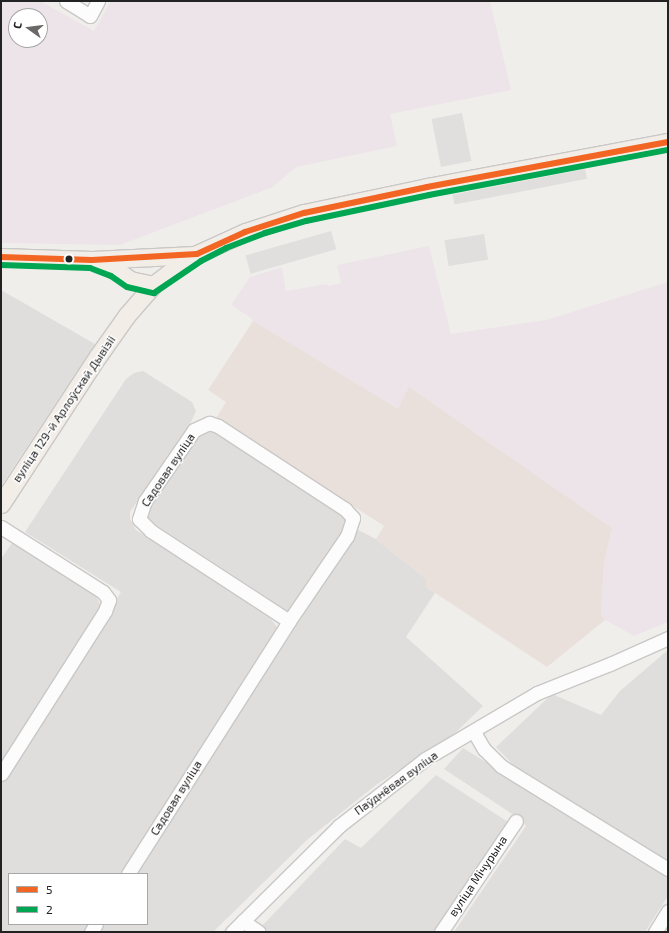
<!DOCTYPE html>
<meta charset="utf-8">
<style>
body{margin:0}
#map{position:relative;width:669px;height:933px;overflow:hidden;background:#f0eeeb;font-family:"Exo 2",sans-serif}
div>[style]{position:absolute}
.residential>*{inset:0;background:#dfdedc}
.industrial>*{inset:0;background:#ede4e9}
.military>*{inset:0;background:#eae0db}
.parking>*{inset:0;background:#e0dfde;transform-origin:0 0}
.roads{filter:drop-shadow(1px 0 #c9c8c7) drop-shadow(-1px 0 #c9c8c7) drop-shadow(0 1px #c9c8c7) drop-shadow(0 -1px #c9c8c7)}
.minor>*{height:13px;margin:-6.5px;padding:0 6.5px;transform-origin:6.5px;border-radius:6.5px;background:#fdfcfc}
.major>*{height:17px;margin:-8.5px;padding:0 8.5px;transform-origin:8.5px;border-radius:8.5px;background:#f3ede7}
.bus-1>*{height:6px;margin:-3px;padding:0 3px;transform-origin:3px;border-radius:3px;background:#f26522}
.bus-2>*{height:6px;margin:-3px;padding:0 3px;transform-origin:3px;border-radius:3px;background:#00a651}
.dots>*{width:11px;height:11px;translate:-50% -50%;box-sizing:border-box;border:2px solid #fff;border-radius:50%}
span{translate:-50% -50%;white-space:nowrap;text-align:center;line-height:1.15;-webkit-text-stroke:3px #fff;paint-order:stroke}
.street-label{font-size:12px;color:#222}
.frame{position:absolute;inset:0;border:2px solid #222;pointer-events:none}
.legend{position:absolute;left:8px;top:873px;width:140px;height:52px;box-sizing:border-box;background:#fff;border:1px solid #a7a7a7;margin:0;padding:5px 7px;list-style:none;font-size:12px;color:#222}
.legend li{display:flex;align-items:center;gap:8px;height:20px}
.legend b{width:20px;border:1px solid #a7a7a7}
.north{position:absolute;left:8px;top:8px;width:40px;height:40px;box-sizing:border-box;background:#fff;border:1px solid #a7a7a7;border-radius:50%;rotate:284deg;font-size:11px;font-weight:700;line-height:16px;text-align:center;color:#222}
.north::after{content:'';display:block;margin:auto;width:14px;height:18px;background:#6a6968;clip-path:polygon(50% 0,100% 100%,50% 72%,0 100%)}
</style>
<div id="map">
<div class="residential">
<div style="clip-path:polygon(1px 290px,95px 344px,1px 486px)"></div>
<div style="clip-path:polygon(143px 371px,192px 402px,196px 411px,191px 422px,130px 512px,130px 519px,136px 530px,271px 619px,277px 627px,121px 874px,9px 874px,9px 924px,90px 924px,85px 932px,1px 932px,1px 783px,52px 706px,121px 592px,25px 532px,126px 379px,134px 373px)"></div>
<div style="clip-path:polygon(214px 430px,342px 512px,346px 521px,344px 529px,288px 611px,147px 519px,149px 508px,191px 443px,199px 434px,206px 431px)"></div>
<div style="clip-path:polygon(358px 530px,376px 539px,426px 579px,426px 587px,435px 593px,406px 637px,483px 706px,453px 735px,376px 785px,308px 839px,213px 932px,99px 932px,104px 924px,147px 924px,147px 874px,136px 874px)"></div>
<div style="clip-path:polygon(12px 543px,95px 594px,101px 606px,1px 767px,1px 559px)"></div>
<div style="clip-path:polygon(668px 650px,668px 863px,526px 778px,496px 747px,552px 694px,601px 715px,620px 691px)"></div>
<div style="clip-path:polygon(463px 748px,668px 874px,668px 896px,645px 932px,454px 932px,526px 826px,523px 821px,444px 769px)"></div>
<div style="clip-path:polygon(436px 775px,508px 822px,433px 932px,269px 932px,261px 927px,345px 839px,361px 848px)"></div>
</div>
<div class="industrial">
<div style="clip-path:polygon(evenodd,1px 1px,40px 1px,94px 31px,111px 1px,490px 1px,511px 90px,390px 114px,397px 146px,296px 167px,273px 187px,120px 245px,1px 243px,1px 1px,16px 16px,40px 16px,40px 40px,16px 40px,16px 16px)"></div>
<div style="clip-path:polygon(429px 246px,451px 334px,546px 320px,668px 282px,668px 622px,634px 636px,605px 620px,601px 615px,604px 563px,612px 528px,410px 388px,398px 409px,328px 368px,253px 321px,251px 318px,231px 305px,250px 277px,282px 267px,286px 291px,327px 284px,328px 286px,341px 283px,337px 265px)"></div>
</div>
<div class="military">
<div style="clip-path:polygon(253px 321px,398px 409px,409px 387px,612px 528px,604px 563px,601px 615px,605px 620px,547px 667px,426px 587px,426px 579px,376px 539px,384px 526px,216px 418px,226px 402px,208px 390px)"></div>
</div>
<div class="parking">
<div style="left:462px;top:113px;width:49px;height:31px;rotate:79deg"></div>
<div style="left:585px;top:169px;width:10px;height:135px;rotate:79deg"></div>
<div style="left:331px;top:231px;width:19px;height:89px;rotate:74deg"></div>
<div style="left:484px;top:234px;width:26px;height:40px;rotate:81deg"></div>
</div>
<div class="roads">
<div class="minor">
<div style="left:66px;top:1px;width:28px;rotate:32deg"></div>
<div style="left:90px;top:16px;width:17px;rotate:-62deg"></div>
<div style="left:1px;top:527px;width:121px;rotate:32.5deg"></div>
<div style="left:103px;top:592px;width:10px;rotate:53deg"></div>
<div style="left:109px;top:600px;width:12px;rotate:110deg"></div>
<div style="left:105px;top:611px;width:193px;rotate:122.5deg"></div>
<div style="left:474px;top:732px;width:20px;rotate:60deg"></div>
<div style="left:484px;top:749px;width:24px;rotate:45deg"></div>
<div style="left:501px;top:766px;width:196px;rotate:31.7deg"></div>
<div style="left:128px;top:874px;width:300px;rotate:-57.5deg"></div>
<div style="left:289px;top:621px;width:165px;rotate:-146.9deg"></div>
<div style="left:151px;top:531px;width:17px;rotate:-135deg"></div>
<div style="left:139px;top:519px;width:19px;rotate:-72deg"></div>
<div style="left:145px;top:501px;width:86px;rotate:-55.4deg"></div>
<div style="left:194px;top:430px;width:17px;rotate:-25deg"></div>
<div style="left:209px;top:423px;width:9px;rotate:18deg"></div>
<div style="left:218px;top:426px;width:152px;rotate:33.2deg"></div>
<div style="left:345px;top:509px;width:12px;rotate:48deg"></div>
<div style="left:353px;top:518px;width:19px;rotate:108deg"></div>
<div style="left:347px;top:536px;width:103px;rotate:124.3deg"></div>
<div style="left:243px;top:921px;width:19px;rotate:35deg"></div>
<div style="left:91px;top:932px;width:9px;rotate:-58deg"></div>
<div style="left:232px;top:932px;width:151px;rotate:-44.7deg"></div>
<div style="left:339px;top:826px;width:109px;rotate:-37.9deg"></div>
<div style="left:425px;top:759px;width:130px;rotate:-30.5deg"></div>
<div style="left:537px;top:693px;width:79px;rotate:-21.7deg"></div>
<div style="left:610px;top:664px;width:64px;rotate:-24.1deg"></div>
<div style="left:441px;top:932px;width:134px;rotate:-56deg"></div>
<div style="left:655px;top:932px;width:25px;rotate:-58deg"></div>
</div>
<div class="major">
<div style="left:1px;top:257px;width:91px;rotate:1.9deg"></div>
<div style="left:92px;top:260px;width:103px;rotate:-2.8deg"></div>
<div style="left:95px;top:261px;width:22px;rotate:22deg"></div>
<div style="left:115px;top:269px;width:19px;rotate:36deg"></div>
<div style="left:130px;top:280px;width:24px;rotate:12deg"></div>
<div style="left:1px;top:504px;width:177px;rotate:-56.8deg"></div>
<div style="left:98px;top:356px;width:50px;rotate:-54.7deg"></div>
<div style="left:127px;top:315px;width:40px;rotate:-49deg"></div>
<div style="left:153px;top:285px;width:20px;rotate:-37deg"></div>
<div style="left:169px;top:273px;width:34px;rotate:-34deg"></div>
<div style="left:197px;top:254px;width:53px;rotate:-24.6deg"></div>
<div style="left:245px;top:232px;width:62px;rotate:-17.9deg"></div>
<div style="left:304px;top:213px;width:126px;rotate:-11.9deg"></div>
<div style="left:427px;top:187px;width:245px;rotate:-10.6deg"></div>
</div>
</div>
<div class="bus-1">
<div style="left:1px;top:257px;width:91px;rotate:1.9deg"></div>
<div style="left:92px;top:260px;width:105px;rotate:-3.3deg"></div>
<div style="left:197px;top:254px;width:53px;rotate:-24.6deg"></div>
<div style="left:245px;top:232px;width:62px;rotate:-17.9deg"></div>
<div style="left:304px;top:213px;width:126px;rotate:-11.9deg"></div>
<div style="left:427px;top:187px;width:245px;rotate:-10.6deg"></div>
</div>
<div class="bus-2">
<div style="left:1px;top:265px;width:89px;rotate:1.9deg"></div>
<div style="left:90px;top:268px;width:22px;rotate:21deg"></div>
<div style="left:111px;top:276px;width:19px;rotate:35deg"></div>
<div style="left:127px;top:287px;width:28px;rotate:13deg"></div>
<div style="left:154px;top:293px;width:57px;rotate:-34.2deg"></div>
<div style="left:201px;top:261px;width:28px;rotate:-27deg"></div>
<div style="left:226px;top:248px;width:42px;rotate:-21deg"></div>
<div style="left:265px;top:233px;width:43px;rotate:-16.3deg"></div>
<div style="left:306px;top:221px;width:126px;rotate:-11.9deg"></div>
<div style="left:429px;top:195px;width:243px;rotate:-10.7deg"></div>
</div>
<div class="dots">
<div style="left:69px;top:259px;background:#222"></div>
</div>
<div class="street-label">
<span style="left:64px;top:409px;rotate:-56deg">вуліца 129-й Арлоўскай Дывізіі</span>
<span style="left:168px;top:470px;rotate:-56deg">Садовая вуліца</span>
<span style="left:396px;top:783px;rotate:-36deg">Паўднёвая вуліца</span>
<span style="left:176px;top:798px;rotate:-58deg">Садовая вуліца</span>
<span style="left:478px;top:876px;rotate:-56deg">вуліца Мічурына</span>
</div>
<div class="frame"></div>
<ul class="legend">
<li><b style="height:5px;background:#f26522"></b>5</li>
<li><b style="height:5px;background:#00a651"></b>2</li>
</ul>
<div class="north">С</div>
</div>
